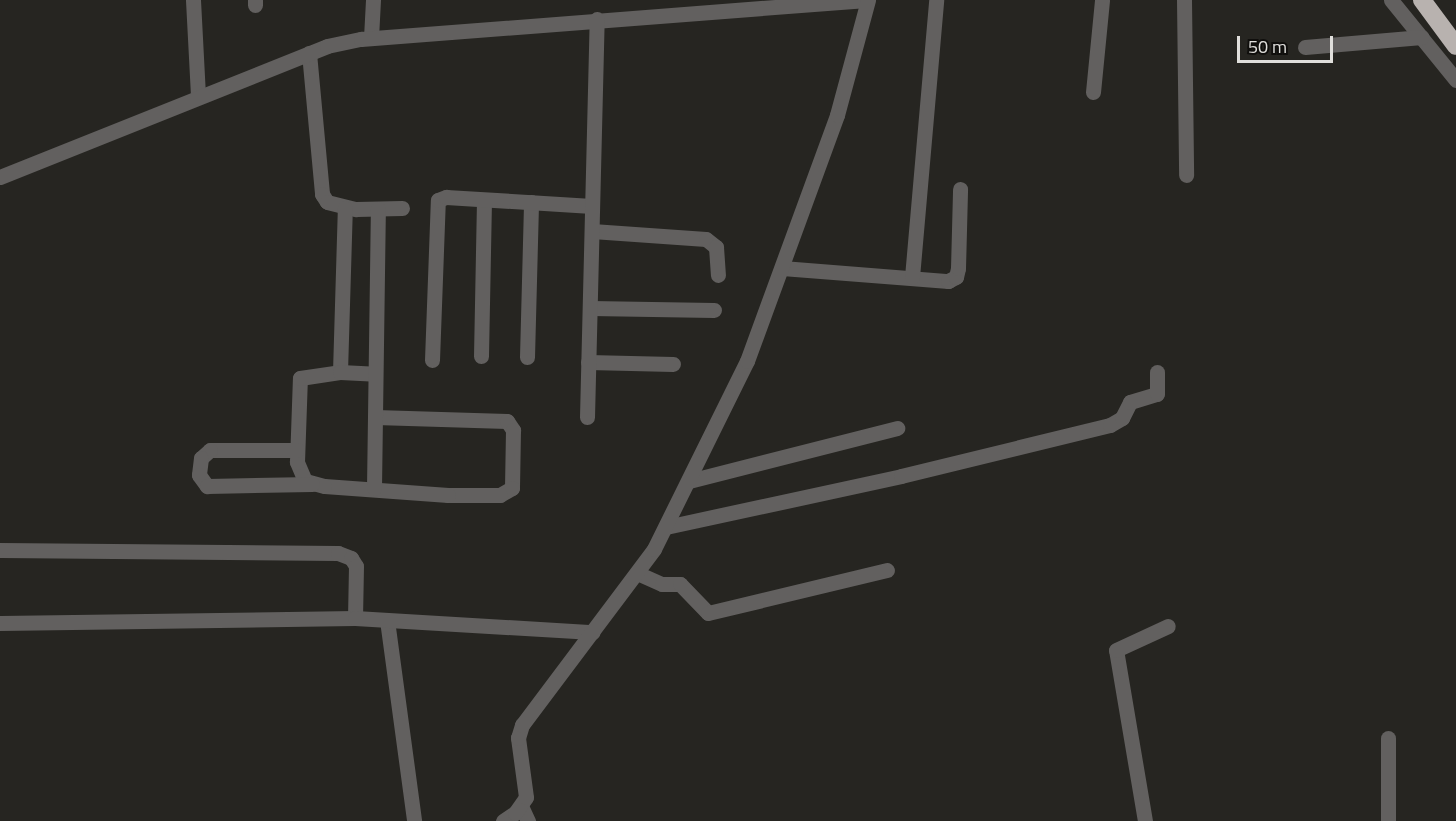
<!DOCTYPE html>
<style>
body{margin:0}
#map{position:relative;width:1456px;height:821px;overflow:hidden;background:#262521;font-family:"Titillium Web",sans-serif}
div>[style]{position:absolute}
.minor>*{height:15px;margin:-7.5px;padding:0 7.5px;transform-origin:7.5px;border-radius:7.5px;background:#62605f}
.highway>*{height:18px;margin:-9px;padding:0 9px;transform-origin:9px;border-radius:9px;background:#b8b2af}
span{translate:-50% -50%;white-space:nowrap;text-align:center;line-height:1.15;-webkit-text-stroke:6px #0f0e0c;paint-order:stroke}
.scale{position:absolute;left:1237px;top:36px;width:96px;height:27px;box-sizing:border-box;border:3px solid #e0dfdc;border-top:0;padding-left:8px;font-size:18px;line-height:21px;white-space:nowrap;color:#e0dfdc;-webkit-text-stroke:4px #0f0e0c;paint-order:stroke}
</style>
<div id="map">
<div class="minor">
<div style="left:193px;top:0;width:96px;rotate:87deg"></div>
<div style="left:1184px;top:0;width:175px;rotate:89.3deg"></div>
<div style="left:1391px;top:0;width:103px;rotate:50.9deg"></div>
<div style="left:255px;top:5px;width:5px;rotate:-90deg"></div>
<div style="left:371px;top:38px;width:38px;rotate:-87deg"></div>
<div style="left:1305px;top:47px;width:117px;rotate:-4.9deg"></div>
<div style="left:309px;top:53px;width:142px;rotate:84.7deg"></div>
<div style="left:322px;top:194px;width:9px;rotate:58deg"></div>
<div style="left:327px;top:202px;width:30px;rotate:14deg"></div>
<div style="left:356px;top:209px;width:46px;rotate:-1.2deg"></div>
<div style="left:1093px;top:92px;width:92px;rotate:-84.4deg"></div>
<div style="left:0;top:177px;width:352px;rotate:-21.8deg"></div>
<div style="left:327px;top:46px;width:35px;rotate:-12deg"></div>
<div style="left:361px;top:39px;width:507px;rotate:-4.42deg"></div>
<div style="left:592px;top:231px;width:114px;rotate:4deg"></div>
<div style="left:706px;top:239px;width:13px;rotate:39deg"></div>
<div style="left:716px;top:247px;width:28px;rotate:86deg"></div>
<div style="left:782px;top:268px;width:167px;rotate:4.5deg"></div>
<div style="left:948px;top:281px;width:9px;rotate:-27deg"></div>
<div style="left:956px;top:277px;width:9px;rotate:-77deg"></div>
<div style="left:958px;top:268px;width:79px;rotate:-88.5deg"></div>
<div style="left:912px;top:277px;width:278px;rotate:-85deg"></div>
<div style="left:590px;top:308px;width:124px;rotate:0.9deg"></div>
<div style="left:481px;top:356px;width:156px;rotate:-88.9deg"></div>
<div style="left:527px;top:357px;width:155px;rotate:-88.5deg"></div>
<div style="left:432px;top:360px;width:160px;rotate:-87.9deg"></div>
<div style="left:438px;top:200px;width:9px;rotate:-21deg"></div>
<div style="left:446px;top:197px;width:146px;rotate:3.5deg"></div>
<div style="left:588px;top:362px;width:85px;rotate:1.3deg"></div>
<div style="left:340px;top:372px;width:164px;rotate:-88.3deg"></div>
<div style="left:375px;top:417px;width:132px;rotate:1.7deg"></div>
<div style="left:507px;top:421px;width:11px;rotate:56deg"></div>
<div style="left:513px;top:430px;width:58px;rotate:91deg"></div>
<div style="left:512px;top:488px;width:14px;rotate:150deg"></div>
<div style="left:500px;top:495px;width:52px;rotate:180deg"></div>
<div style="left:448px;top:495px;width:124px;rotate:-175.8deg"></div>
<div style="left:324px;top:486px;width:20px;rotate:-165deg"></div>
<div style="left:305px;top:481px;width:21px;rotate:-113deg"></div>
<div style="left:297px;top:462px;width:84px;rotate:-88deg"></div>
<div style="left:300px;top:378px;width:40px;rotate:-8.5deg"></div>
<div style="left:340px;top:372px;width:35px;rotate:3deg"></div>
<div style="left:587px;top:417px;width:398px;rotate:-88.6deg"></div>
<div style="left:297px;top:450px;width:87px;rotate:180deg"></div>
<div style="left:210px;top:450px;width:12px;rotate:138deg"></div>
<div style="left:201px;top:458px;width:17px;rotate:97deg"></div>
<div style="left:199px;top:475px;width:14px;rotate:54deg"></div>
<div style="left:207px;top:486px;width:105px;rotate:-1.1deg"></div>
<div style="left:689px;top:481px;width:215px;rotate:-14.3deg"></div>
<div style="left:374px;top:488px;width:279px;rotate:-89.2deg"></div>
<div style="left:666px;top:527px;width:240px;rotate:-12.2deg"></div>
<div style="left:901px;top:476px;width:215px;rotate:-13.7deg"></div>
<div style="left:1110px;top:425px;width:14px;rotate:-30deg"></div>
<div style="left:1122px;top:418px;width:18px;rotate:-63deg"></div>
<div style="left:1130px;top:402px;width:28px;rotate:-17deg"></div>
<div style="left:1157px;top:394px;width:22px;rotate:-90deg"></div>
<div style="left:0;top:550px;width:338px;rotate:0.5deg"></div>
<div style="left:338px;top:553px;width:14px;rotate:21deg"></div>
<div style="left:351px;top:558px;width:9px;rotate:58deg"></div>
<div style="left:356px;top:566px;width:52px;rotate:91.1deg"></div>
<div style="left:637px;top:573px;width:27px;rotate:24deg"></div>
<div style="left:662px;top:584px;width:18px"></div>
<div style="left:680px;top:584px;width:40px;rotate:46deg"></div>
<div style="left:708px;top:613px;width:184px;rotate:-13.5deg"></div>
<div style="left:387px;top:620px;width:203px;rotate:82.3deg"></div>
<div style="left:0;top:623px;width:355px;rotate:-0.8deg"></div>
<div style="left:355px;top:618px;width:238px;rotate:3.4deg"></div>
<div style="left:1388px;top:738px;width:83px;rotate:90deg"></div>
<div style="left:521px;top:806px;width:17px;rotate:65deg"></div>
<div style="left:503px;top:821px;width:14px;rotate:-34deg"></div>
<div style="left:515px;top:813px;width:19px;rotate:-55deg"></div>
<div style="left:526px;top:797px;width:60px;rotate:-97.7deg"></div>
<div style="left:518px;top:738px;width:14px;rotate:-73deg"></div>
<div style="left:522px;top:725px;width:220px;rotate:-53.1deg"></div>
<div style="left:654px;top:549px;width:210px;rotate:-63.7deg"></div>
<div style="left:747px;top:361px;width:262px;rotate:-69.9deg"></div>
<div style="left:837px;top:115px;width:119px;rotate:-74.9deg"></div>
<div style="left:1145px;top:821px;width:173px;rotate:-99.6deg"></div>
<div style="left:1116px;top:650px;width:57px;rotate:-24.8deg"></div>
</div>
<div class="highway">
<div style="left:1422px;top:0;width:57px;rotate:53.5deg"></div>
</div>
<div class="scale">50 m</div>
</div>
